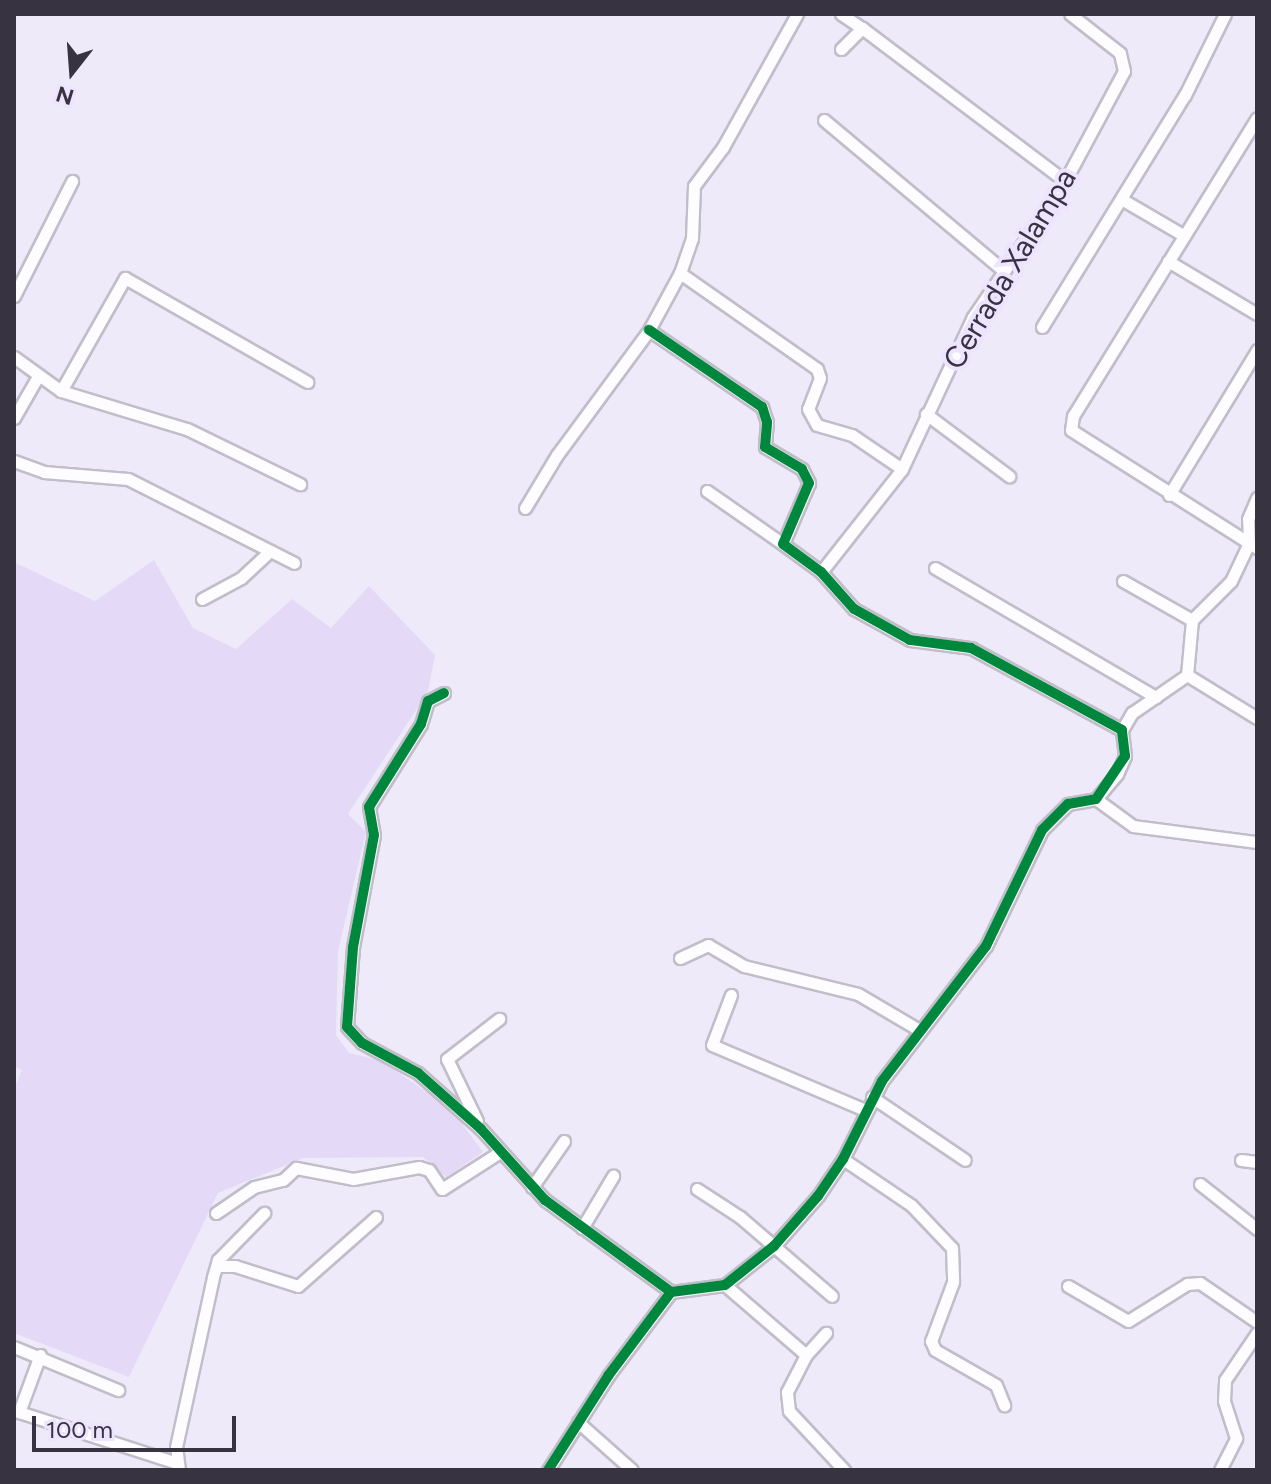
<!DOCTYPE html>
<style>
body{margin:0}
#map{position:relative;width:1271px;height:1484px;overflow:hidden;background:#efeaf9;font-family:Figtree,sans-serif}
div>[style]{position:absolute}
.green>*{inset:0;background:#e4daf8}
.roads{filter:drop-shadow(2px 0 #c1bdc9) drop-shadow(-2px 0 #c1bdc9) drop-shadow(0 2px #c1bdc9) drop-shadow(0 -2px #c1bdc9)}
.minor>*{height:11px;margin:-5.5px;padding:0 5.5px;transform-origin:5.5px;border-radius:5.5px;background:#fdfcfe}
.cycleway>*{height:10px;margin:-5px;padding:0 5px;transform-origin:5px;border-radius:5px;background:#00873e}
span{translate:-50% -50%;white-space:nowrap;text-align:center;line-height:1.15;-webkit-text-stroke:8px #ede4ff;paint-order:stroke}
.street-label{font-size:30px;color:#373340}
.frame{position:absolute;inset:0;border:16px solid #373340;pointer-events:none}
.north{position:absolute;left:32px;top:32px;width:80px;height:80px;-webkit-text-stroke:6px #ede4ff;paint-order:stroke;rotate:197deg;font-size:22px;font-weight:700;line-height:32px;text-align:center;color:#373340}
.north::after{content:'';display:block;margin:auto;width:28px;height:36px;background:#373340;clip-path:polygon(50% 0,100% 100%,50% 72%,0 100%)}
.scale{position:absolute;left:32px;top:1416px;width:204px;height:36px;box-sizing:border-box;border:4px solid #373340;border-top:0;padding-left:10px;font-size:24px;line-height:28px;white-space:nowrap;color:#373340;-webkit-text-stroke:6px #ede4ff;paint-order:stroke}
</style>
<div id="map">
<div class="green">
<div style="clip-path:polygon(154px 560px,193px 628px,236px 649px,292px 599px,331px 628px,369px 586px,435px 655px,428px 692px,348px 814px,366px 832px,338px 951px,336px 1035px,349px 1053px,382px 1061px,451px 1109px,483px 1152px,446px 1177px,423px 1157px,303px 1158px,218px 1193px,129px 1377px,14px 1333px,14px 1089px,22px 1070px,14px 1066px,14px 562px,95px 601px)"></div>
</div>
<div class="roads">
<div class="minor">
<div style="left:841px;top:14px;width:25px;rotate:34deg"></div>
<div style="left:841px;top:49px;width:30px;rotate:-45deg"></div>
<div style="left:862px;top:28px;width:254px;rotate:37deg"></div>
<div style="left:1257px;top:118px;width:350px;rotate:121.7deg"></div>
<div style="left:1073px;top:416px;width:14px;rotate:98deg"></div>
<div style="left:1071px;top:430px;width:220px;rotate:32.4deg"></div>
<div style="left:824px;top:120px;width:235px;rotate:40deg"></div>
<div style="left:1123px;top:200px;width:69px;rotate:30.3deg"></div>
<div style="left:1168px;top:261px;width:104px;rotate:30.8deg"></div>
<div style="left:680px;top:273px;width:37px;rotate:-71deg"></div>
<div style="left:692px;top:238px;width:52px;rotate:-87.8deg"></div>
<div style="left:694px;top:186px;width:49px;rotate:-53.4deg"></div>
<div style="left:723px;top:147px;width:152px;rotate:-60.9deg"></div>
<div style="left:14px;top:296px;width:129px;rotate:-63.2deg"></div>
<div style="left:1042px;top:327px;width:273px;rotate:-58.4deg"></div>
<div style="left:1185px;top:95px;width:90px;rotate:-63.7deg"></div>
<div style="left:649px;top:330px;width:137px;rotate:34.3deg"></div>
<div style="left:762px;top:407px;width:16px;rotate:72deg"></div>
<div style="left:767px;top:422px;width:25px;rotate:95deg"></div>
<div style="left:765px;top:447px;width:43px;rotate:30.7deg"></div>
<div style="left:802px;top:469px;width:16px;rotate:63deg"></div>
<div style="left:809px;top:483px;width:66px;rotate:113.1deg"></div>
<div style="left:783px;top:544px;width:47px;rotate:36.4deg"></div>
<div style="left:821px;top:572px;width:50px;rotate:48.3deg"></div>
<div style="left:854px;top:609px;width:64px;rotate:29deg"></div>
<div style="left:910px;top:640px;width:62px;rotate:7.5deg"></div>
<div style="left:971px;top:648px;width:172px;rotate:28.5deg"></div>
<div style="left:14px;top:357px;width:58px;rotate:35.9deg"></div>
<div style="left:61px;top:391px;width:132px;rotate:16.8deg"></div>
<div style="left:187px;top:429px;width:126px;rotate:26deg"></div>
<div style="left:61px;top:391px;width:130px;rotate:-60.5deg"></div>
<div style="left:125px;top:278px;width:210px;rotate:29.7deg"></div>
<div style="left:926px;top:414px;width:104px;rotate:36.8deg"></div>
<div style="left:14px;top:418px;width:46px;rotate:-60.1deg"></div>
<div style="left:14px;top:461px;width:32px;rotate:20deg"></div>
<div style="left:44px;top:472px;width:84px;rotate:4.8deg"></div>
<div style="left:128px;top:479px;width:186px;rotate:26.8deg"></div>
<div style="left:707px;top:491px;width:93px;rotate:34.9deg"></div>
<div style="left:1169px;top:495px;width:170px;rotate:-58.7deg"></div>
<div style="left:525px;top:508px;width:62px;rotate:-58.9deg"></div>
<div style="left:557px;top:455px;width:155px;rotate:-53.6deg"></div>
<div style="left:649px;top:330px;width:65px;rotate:-61.5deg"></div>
<div style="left:680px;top:273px;width:167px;rotate:35deg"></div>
<div style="left:817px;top:369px;width:9px;rotate:72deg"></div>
<div style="left:820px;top:378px;width:33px;rotate:111deg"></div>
<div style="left:808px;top:409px;width:18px;rotate:61deg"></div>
<div style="left:817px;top:425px;width:36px;rotate:16deg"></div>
<div style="left:852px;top:435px;width:60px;rotate:34.2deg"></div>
<div style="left:935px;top:568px;width:256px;rotate:30.3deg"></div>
<div style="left:821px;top:572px;width:131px;rotate:-51.8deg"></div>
<div style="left:902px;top:469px;width:168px;rotate:-65deg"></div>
<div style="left:973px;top:317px;width:164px;rotate:-55.9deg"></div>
<div style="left:1065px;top:181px;width:125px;rotate:-61.8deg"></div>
<div style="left:1124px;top:71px;width:18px;rotate:-103deg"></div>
<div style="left:1120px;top:53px;width:63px;rotate:-142deg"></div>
<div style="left:1123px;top:581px;width:79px;rotate:29.5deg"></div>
<div style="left:202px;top:599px;width:44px;rotate:-28.3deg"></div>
<div style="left:241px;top:578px;width:40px;rotate:-43deg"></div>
<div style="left:1187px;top:675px;width:82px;rotate:31.6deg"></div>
<div style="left:444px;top:693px;width:18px;rotate:153deg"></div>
<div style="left:428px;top:701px;width:24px;rotate:107deg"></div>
<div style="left:421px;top:724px;width:98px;rotate:122.1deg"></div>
<div style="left:369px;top:807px;width:28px;rotate:80deg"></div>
<div style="left:374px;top:835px;width:114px;rotate:100.6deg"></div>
<div style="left:353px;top:947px;width:80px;rotate:94.3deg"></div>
<div style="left:347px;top:1027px;width:22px;rotate:47deg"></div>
<div style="left:362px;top:1043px;width:64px;rotate:28.2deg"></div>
<div style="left:418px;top:1073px;width:84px;rotate:41.6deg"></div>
<div style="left:481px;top:1129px;width:96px;rotate:48deg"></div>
<div style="left:545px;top:1200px;width:156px;rotate:36.1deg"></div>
<div style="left:1122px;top:730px;width:20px;rotate:-60deg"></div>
<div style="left:1132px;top:713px;width:67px;rotate:-34.6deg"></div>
<div style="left:1187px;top:675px;width:55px;rotate:-84.8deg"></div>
<div style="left:1192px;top:620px;width:55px;rotate:-45deg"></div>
<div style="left:1231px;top:581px;width:42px;rotate:-64.7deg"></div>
<div style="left:1249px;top:543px;width:24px;rotate:-92deg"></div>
<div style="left:1248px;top:519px;width:23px;rotate:-67deg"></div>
<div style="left:1096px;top:799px;width:46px;rotate:36.1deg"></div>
<div style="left:1133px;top:826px;width:125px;rotate:7.4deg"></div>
<div style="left:680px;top:958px;width:31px;rotate:-25deg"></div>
<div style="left:708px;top:945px;width:42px;rotate:30.3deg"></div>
<div style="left:744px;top:966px;width:117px;rotate:13.8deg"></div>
<div style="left:858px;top:994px;width:71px;rotate:30.5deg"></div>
<div style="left:731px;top:995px;width:53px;rotate:110.8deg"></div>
<div style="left:712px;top:1045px;width:166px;rotate:23deg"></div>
<div style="left:872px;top:1097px;width:112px;rotate:34.1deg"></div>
<div style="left:477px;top:1121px;width:69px;rotate:-115.8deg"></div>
<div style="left:447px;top:1059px;width:66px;rotate:-37.6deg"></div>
<div style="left:843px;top:1159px;width:82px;rotate:34.1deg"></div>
<div style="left:911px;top:1205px;width:59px;rotate:46.4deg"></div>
<div style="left:952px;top:1248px;width:34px;rotate:88deg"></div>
<div style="left:953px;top:1282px;width:63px;rotate:110.4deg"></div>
<div style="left:931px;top:1341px;width:10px;rotate:66deg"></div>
<div style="left:935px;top:1350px;width:70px;rotate:29.8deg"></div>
<div style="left:996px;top:1385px;width:22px;rotate:68deg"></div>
<div style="left:1241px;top:1160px;width:16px;rotate:7deg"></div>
<div style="left:1200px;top:1184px;width:73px;rotate:38.3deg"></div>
<div style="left:532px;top:1187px;width:56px;rotate:-55.2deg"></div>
<div style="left:697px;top:1189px;width:51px;rotate:33.1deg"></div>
<div style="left:740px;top:1217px;width:121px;rotate:40.7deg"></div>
<div style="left:216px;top:1213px;width:46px;rotate:-34.4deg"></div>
<div style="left:254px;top:1187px;width:30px;rotate:-14deg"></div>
<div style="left:283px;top:1180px;width:18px;rotate:-43deg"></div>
<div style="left:296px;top:1168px;width:58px;rotate:10.9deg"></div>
<div style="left:353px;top:1179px;width:67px;rotate:-10.3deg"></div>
<div style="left:419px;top:1167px;width:10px;rotate:17deg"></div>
<div style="left:429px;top:1170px;width:23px;rotate:56deg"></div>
<div style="left:442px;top:1189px;width:69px;rotate:-32.5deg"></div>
<div style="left:582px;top:1228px;width:61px;rotate:-59.2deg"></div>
<div style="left:218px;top:1266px;width:17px"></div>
<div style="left:235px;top:1266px;width:66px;rotate:17.6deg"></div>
<div style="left:298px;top:1286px;width:104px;rotate:-41.5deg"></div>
<div style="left:725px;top:1285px;width:107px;rotate:40.8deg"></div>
<div style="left:806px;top:1355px;width:42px;rotate:117.2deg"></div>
<div style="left:787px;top:1392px;width:19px;rotate:84deg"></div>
<div style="left:789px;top:1411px;width:81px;rotate:47deg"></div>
<div style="left:1068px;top:1286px;width:69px;rotate:30.3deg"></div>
<div style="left:1128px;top:1321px;width:70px;rotate:-32.1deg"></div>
<div style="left:1187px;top:1284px;width:13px;rotate:-4deg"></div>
<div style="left:1200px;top:1283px;width:69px;rotate:34.4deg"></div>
<div style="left:14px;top:1347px;width:113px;rotate:22.5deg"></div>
<div style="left:40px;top:1355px;width:61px;rotate:110.2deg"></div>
<div style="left:19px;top:1412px;width:166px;rotate:17.9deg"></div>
<div style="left:806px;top:1355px;width:30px;rotate:-48deg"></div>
<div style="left:578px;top:1422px;width:72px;rotate:41.6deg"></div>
<div style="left:179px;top:1470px;width:23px;rotate:-97deg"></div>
<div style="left:176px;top:1447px;width:174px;rotate:-77.7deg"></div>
<div style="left:213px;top:1277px;width:18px;rotate:-74deg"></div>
<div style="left:218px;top:1260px;width:66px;rotate:-45.6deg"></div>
<div style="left:548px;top:1470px;width:112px;rotate:-57.4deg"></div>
<div style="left:608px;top:1376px;width:105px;rotate:-53.1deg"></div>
<div style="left:671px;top:1292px;width:54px;rotate:-7.4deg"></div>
<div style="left:725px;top:1285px;width:63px;rotate:-38.5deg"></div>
<div style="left:774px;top:1246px;width:67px;rotate:-48.7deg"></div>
<div style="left:818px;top:1196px;width:45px;rotate:-56deg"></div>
<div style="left:843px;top:1159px;width:87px;rotate:-63.4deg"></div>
<div style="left:882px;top:1081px;width:170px;rotate:-52.4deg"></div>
<div style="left:986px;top:946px;width:129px;rotate:-64.2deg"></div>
<div style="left:1042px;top:830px;width:37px;rotate:-45deg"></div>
<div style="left:1068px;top:804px;width:28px;rotate:-10deg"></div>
<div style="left:1096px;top:799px;width:33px;rotate:-50deg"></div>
<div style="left:1117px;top:774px;width:20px;rotate:-66deg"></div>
<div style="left:1125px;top:756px;width:26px;rotate:-97deg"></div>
<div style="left:1220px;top:1470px;width:36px;rotate:-63deg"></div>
<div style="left:1236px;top:1438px;width:39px;rotate:-108deg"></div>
<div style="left:1224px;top:1401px;width:21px;rotate:-87deg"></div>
<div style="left:1225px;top:1380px;width:57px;rotate:-55.8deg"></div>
</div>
</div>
<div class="cycleway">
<div style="left:444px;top:693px;width:18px;rotate:153deg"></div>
<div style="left:428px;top:701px;width:24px;rotate:107deg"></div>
<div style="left:421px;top:724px;width:98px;rotate:122.1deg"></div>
<div style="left:369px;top:807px;width:28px;rotate:80deg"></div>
<div style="left:374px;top:835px;width:114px;rotate:100.6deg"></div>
<div style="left:353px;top:947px;width:80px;rotate:94.3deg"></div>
<div style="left:347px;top:1027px;width:22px;rotate:47deg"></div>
<div style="left:362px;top:1043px;width:64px;rotate:28.2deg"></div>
<div style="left:418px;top:1073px;width:84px;rotate:41.6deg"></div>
<div style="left:481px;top:1129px;width:96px;rotate:48deg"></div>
<div style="left:545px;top:1200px;width:156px;rotate:36.1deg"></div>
<div style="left:548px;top:1470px;width:112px;rotate:-57.4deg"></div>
<div style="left:608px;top:1376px;width:105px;rotate:-53.1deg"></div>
<div style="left:671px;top:1292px;width:54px;rotate:-7.4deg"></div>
<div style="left:725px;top:1285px;width:63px;rotate:-38.5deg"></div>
<div style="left:774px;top:1246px;width:67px;rotate:-48.7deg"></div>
<div style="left:818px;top:1196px;width:45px;rotate:-56deg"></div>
<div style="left:843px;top:1159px;width:87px;rotate:-63.4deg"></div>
<div style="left:882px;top:1081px;width:170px;rotate:-52.4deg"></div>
<div style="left:986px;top:946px;width:129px;rotate:-64.2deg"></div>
<div style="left:1042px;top:830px;width:37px;rotate:-45deg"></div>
<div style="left:1068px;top:804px;width:28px;rotate:-10deg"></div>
<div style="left:1096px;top:799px;width:52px;rotate:-56deg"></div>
<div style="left:1125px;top:756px;width:26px;rotate:-97deg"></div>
<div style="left:1122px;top:730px;width:172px;rotate:-151.5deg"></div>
<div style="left:971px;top:648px;width:62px;rotate:-172.5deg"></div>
<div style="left:910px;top:640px;width:64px;rotate:-151deg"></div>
<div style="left:854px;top:609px;width:50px;rotate:-131.7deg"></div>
<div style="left:821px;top:572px;width:47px;rotate:-143.6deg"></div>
<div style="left:783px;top:544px;width:66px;rotate:-66.9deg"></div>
<div style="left:809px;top:483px;width:16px;rotate:-117deg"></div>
<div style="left:802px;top:469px;width:43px;rotate:-149.3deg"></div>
<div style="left:765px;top:447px;width:25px;rotate:-85deg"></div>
<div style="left:767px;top:422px;width:16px;rotate:-108deg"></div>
<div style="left:762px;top:407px;width:137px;rotate:-145.7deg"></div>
</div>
<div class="street-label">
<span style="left:1010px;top:269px;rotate:-59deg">Cerrada Xalampa</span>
</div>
<div class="frame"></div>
<div class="north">N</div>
<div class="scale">100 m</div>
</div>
